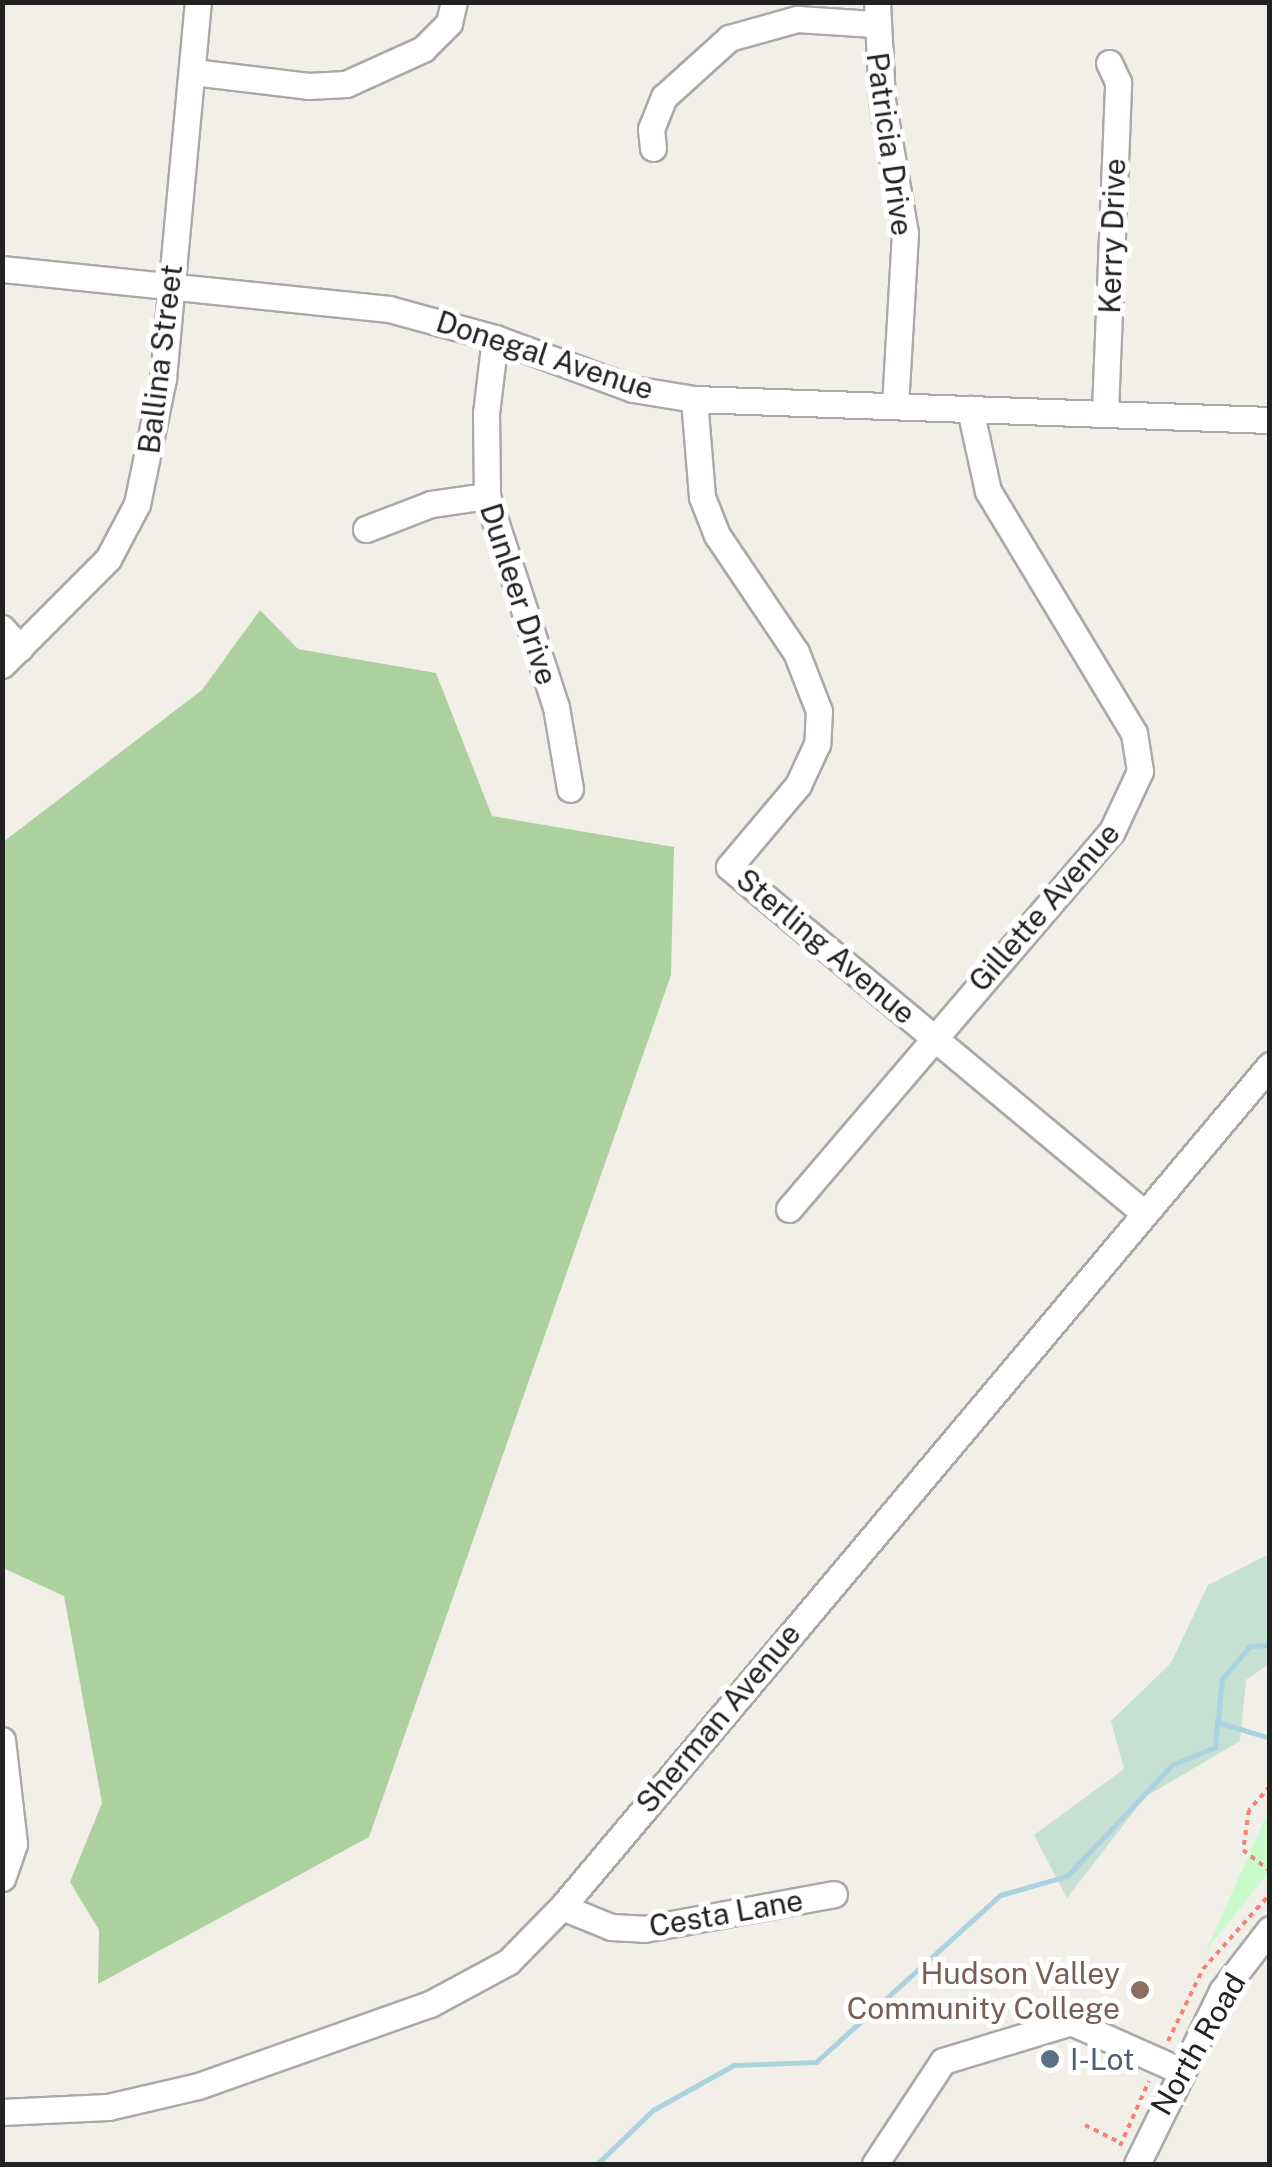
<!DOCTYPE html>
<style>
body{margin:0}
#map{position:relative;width:1272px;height:2167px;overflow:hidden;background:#f2efe9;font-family:"Public Sans",sans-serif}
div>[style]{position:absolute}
.forest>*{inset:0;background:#add19e}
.wetland>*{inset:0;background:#c6e0d4}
.park>*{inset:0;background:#c8facc}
.stream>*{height:5px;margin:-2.5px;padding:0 2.5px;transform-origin:2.5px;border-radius:2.5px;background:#aad3df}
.path>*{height:4px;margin-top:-2px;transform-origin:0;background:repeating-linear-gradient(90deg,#fa8072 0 5px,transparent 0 10px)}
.roads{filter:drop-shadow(2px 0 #a9a9a9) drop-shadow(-2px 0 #a9a9a9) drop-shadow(0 2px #a9a9a9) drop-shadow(0 -2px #a9a9a9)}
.minor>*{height:25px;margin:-12.5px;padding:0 12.5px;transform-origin:12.5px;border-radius:12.5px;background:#fff}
.dots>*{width:28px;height:28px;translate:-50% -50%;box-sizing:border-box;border:5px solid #fff;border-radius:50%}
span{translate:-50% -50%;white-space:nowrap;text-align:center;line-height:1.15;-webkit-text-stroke:10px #fff;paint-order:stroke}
.street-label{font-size:30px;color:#222}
.education-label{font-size:30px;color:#785e54}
.right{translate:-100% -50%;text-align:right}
.service-label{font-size:30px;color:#4e5e75}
.left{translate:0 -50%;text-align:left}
.frame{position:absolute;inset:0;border:5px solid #222;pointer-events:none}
</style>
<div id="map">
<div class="forest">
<div style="clip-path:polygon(260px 610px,298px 649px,436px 673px,492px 816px,674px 847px,671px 975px,369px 1837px,98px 1984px,99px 1930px,70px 1882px,102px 1803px,64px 1596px,3px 1568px,3px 842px,202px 690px)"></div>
</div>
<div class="wetland">
<div style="clip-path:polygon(1269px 1554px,1269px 1664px,1246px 1680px,1240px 1741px,1145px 1797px,1067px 1898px,1034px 1835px,1124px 1769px,1111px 1721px,1171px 1663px,1208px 1585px)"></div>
</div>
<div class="park">
<div style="clip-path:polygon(1269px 1810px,1269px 1872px,1204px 1953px,1205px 1953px)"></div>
</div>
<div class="stream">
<div style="left:1217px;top:1722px;width:55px;rotate:16.8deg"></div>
<div style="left:597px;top:2164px;width:78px;rotate:-44deg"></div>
<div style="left:653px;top:2110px;width:93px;rotate:-29.1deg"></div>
<div style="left:734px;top:2065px;width:82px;rotate:-2.1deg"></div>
<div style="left:816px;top:2062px;width:248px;rotate:-42.2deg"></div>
<div style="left:1000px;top:1895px;width:70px;rotate:-15.8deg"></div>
<div style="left:1067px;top:1876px;width:153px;rotate:-46.6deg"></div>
<div style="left:1172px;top:1765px;width:47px;rotate:-22.7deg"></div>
<div style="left:1215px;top:1747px;width:68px;rotate:-84.1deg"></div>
<div style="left:1222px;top:1679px;width:43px;rotate:-49.7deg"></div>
<div style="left:1250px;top:1646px;width:20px;rotate:-3deg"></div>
</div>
<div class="path">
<div style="left:1270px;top:1786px;width:32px;rotate:131deg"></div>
<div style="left:1249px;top:1810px;width:40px;rotate:98.5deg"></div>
<div style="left:1243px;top:1850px;width:34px;rotate:38deg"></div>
<div style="left:1168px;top:2041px;width:80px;rotate:-64.1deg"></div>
<div style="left:1203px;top:1969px;width:101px;rotate:-48.2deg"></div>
<div style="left:1085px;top:2125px;width:40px;rotate:26.6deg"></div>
<div style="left:1120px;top:2146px;width:71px;rotate:-66deg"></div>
</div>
<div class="roads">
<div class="minor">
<div style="left:877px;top:2px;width:98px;rotate:87.1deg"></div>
<div style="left:882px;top:100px;width:135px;rotate:80.2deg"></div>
<div style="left:905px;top:233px;width:172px;rotate:93.3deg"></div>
<div style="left:193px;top:72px;width:116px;rotate:6.9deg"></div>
<div style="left:308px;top:86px;width:38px;rotate:-3deg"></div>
<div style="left:346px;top:84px;width:85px;rotate:-24.4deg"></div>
<div style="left:423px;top:49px;width:37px;rotate:-45deg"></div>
<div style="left:449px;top:23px;width:22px;rotate:-77deg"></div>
<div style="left:653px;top:148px;width:19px;rotate:-96deg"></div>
<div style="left:651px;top:129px;width:35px;rotate:-68deg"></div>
<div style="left:664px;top:97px;width:88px;rotate:-42.2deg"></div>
<div style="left:729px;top:38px;width:71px;rotate:-15.6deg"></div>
<div style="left:797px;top:19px;width:77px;rotate:3.7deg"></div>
<div style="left:2px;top:269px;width:389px;rotate:5.9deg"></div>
<div style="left:389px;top:309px;width:110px;rotate:15.3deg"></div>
<div style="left:495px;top:338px;width:147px;rotate:20.3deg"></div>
<div style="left:633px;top:389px;width:62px;rotate:9.3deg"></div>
<div style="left:694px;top:399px;width:576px;rotate:2.09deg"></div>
<div style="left:495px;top:338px;width:76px;rotate:96.8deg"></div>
<div style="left:486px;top:413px;width:83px;rotate:89.3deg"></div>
<div style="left:487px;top:496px;width:222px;rotate:71.9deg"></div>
<div style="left:556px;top:707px;width:83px;rotate:80.3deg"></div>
<div style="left:694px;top:399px;width:98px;rotate:85.3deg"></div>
<div style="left:702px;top:497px;width:41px;rotate:68.5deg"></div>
<div style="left:717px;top:535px;width:141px;rotate:56deg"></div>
<div style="left:796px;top:652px;width:63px;rotate:68.7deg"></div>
<div style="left:819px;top:711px;width:33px;rotate:93deg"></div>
<div style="left:817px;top:744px;width:45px;rotate:114.9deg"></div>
<div style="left:798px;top:785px;width:107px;rotate:130.1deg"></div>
<div style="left:729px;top:867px;width:539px;rotate:39.81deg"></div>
<div style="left:1105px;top:411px;width:329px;rotate:-87.7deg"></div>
<div style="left:1118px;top:82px;width:21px;rotate:-115deg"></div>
<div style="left:366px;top:529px;width:70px;rotate:-21deg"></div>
<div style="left:431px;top:504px;width:57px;rotate:-8.1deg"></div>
<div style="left:2px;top:628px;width:27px;rotate:48deg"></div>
<div style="left:2px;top:665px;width:150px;rotate:-45deg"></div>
<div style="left:108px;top:559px;width:62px;rotate:-62.2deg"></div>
<div style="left:137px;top:504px;width:129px;rotate:-78.3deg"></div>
<div style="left:163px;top:378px;width:378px;rotate:-84.7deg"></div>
<div style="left:789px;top:1209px;width:497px;rotate:-49.5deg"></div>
<div style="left:1112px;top:831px;width:66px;rotate:-65deg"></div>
<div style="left:1140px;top:771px;width:38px;rotate:-99deg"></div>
<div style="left:1134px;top:733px;width:283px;rotate:-121.1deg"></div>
<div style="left:988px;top:491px;width:84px;rotate:-102.4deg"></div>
<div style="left:2px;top:1740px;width:105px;rotate:83.4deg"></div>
<div style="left:14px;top:1844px;width:36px;rotate:109deg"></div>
<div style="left:562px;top:1907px;width:53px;rotate:22.2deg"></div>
<div style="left:611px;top:1927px;width:33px;rotate:3deg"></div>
<div style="left:644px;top:1929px;width:193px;rotate:-10.4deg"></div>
<div style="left:2px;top:2112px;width:106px;rotate:-2.7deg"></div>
<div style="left:108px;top:2107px;width:92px;rotate:-13.1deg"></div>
<div style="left:198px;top:2086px;width:246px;rotate:-19.5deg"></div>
<div style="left:430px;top:2004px;width:89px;rotate:-28.3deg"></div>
<div style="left:508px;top:1962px;width:77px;rotate:-45.5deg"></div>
<div style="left:562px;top:1907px;width:1100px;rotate:-49.94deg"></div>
<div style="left:875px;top:2164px;width:123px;rotate:-56.6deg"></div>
<div style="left:943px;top:2061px;width:134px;rotate:-16.9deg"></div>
<div style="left:1071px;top:2022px;width:118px;rotate:24deg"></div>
<div style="left:1137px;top:2164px;width:193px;rotate:-63.8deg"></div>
<div style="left:1222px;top:1991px;width:78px;rotate:-52.3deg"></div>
</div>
</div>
<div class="dots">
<div style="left:1140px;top:1990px;background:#8d6e63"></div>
<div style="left:1050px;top:2059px;background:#5c6f8a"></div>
</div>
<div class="street-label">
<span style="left:890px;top:144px;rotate:82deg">Patricia Drive</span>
<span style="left:1112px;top:236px;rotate:-88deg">Kerry Drive</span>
<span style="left:545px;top:355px;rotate:18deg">Donegal Avenue</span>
<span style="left:160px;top:359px;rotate:-83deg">Ballina Street</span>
<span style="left:519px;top:594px;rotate:72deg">Dunleer Drive</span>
<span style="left:1044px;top:907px;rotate:-49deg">Gillette Avenue</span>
<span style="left:826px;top:946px;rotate:40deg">Sterling Avenue</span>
<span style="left:718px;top:1718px;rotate:-50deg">Sherman Avenue</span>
<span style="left:726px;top:1913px;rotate:-10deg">Cesta Lane</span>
<span style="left:1198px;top:2044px;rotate:-60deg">North Road</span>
</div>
<div class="education-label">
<span class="right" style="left:1120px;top:1990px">Hudson Valley<br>Community College</span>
</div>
<div class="service-label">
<span class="left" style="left:1070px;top:2059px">I-Lot</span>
</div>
<div class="frame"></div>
</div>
